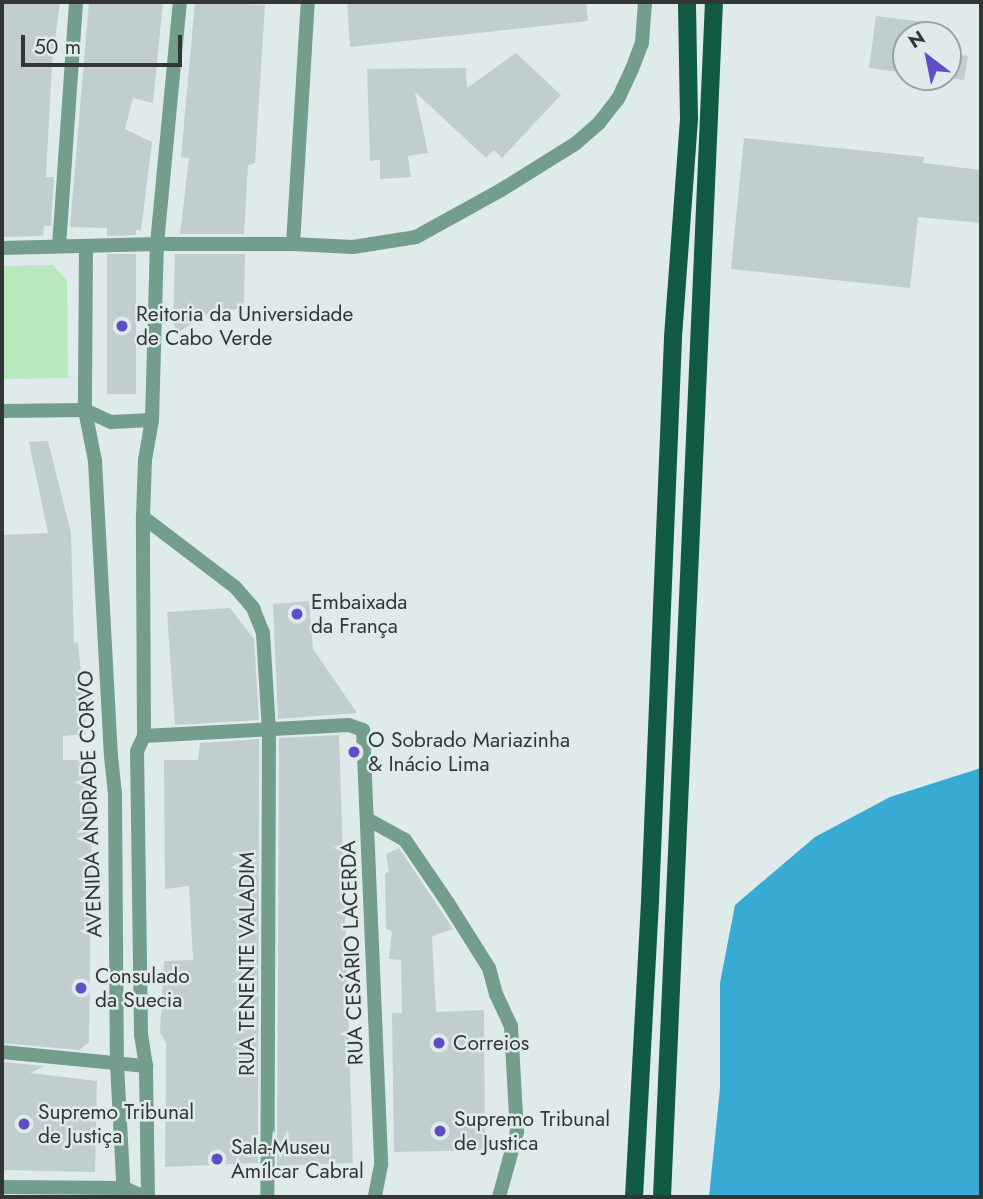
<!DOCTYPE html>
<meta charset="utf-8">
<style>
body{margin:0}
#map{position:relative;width:983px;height:1199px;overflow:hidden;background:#deebea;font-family:Jost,sans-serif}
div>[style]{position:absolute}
.green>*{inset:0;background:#b9e8be}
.water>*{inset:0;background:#38abd4}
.building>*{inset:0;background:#c1ced0;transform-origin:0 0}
.minor>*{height:14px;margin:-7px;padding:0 7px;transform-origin:7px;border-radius:7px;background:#739d8c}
.primary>*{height:18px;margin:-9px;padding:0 9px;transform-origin:9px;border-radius:9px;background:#115a44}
.dots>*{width:19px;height:19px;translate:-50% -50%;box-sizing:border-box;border:4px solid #deebea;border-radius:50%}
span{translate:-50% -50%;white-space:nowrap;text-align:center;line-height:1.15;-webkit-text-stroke:5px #deebea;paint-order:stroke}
.poi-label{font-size:21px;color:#323736}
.left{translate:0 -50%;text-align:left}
.street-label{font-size:21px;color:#323736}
.frame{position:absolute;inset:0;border:4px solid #323736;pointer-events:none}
.north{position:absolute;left:892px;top:21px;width:70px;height:70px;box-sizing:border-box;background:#deebea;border:2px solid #99a3a2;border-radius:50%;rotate:328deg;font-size:19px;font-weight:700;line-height:28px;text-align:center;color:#323736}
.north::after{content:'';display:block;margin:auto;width:24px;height:32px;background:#604ec6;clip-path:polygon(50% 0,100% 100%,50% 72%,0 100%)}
.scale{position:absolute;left:21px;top:35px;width:161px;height:32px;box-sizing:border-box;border:4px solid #323736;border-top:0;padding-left:9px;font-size:21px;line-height:24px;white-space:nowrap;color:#323736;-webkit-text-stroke:5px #deebea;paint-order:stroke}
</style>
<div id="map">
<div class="green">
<div style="clip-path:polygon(53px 265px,67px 281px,68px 378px,2px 379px,2px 266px)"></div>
</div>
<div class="water">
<div style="clip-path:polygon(981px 768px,981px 1197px,709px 1197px,720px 1088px,720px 983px,735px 905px,815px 837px,890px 797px)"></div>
</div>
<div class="building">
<div style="clip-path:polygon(2px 2px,60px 2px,52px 63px,46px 177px,54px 177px,51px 226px,44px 226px,43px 236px,2px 237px)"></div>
<div style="clip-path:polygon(89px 2px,163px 2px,153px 103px,133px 98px,125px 129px,152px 142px,141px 230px,136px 230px,136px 235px,107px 236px,107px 228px,70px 227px)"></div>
<div style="clip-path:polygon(195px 2px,265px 5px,255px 163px,248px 165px,244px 234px,180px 234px,189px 158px,181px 157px)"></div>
<div style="clip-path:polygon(347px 2px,586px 2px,588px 21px,350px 47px)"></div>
<div style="clip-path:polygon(876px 16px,940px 24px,939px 35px,906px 35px,906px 73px,869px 68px)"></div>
<div style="clip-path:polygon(516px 53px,561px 95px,502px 158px,494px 150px,486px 158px,415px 92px,428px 153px,408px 156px,411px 177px,380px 179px,380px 160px,370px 161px,367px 69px,466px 68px,467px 88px)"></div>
<div style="clip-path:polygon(948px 53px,968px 56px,964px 80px,948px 78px)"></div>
<div style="clip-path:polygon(744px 138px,924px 157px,923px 163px,981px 170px,981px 223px,918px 217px,910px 288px,731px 269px)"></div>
<div style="left:136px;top:254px;width:140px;height:29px;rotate:90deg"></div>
<div style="clip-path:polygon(175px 254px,245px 254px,244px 308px,210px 312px,177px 333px,173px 322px)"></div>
<div style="clip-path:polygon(48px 441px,71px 533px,74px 643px,78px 642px,86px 734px,63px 736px,63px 760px,87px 760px,88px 799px,92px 799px,89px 1042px,79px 1050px,2px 1043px,2px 535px,48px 533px,29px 442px)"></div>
<div style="clip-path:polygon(309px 601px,313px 649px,357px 713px,278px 719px,273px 604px)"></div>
<div style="clip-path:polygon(230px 608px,254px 639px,259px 720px,175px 725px,167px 612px)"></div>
<div style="clip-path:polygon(339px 735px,353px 1163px,277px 1166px,279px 738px)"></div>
<div style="clip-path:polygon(259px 739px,258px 1163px,165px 1167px,166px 1043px,160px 1032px,164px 961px,193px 960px,189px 886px,165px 889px,164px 760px,198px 760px,200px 743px)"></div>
<div style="clip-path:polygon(399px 848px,453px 929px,432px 936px,436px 1012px,484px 1010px,485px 1150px,394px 1152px,392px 1013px,402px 1013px,401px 960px,389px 959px,392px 931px,386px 929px,385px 874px,389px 871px,386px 854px)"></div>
<div style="clip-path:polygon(2px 1062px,45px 1066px,30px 1073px,97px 1081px,95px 1172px,2px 1170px)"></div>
</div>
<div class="minor">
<div style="left:293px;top:244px;width:242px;rotate:-86.5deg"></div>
<div style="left:59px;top:246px;width:245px;rotate:-86deg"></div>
<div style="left:86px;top:247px;width:163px;rotate:90.4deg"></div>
<div style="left:85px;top:410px;width:52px;rotate:78.9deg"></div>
<div style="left:95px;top:461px;width:295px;rotate:86.9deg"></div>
<div style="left:111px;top:756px;width:37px;rotate:84deg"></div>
<div style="left:115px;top:793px;width:271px;rotate:89.6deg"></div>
<div style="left:117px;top:1064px;width:133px;rotate:87deg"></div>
<div style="left:2px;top:248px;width:155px;rotate:-1.5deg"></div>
<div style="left:157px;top:244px;width:136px"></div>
<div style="left:293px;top:244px;width:60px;rotate:2.9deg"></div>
<div style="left:353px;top:247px;width:64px;rotate:-9deg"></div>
<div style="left:416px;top:237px;width:97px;rotate:-28.9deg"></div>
<div style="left:501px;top:190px;width:87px;rotate:-31.9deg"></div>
<div style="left:575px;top:144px;width:32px;rotate:-41deg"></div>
<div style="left:599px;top:123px;width:31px;rotate:-52deg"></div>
<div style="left:618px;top:99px;width:33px;rotate:-65deg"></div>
<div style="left:632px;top:69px;width:28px;rotate:-69deg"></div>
<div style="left:642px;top:43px;width:41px;rotate:-85.8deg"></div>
<div style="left:2px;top:411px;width:83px;rotate:-0.7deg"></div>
<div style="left:85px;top:410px;width:29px;rotate:25deg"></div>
<div style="left:111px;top:422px;width:41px;rotate:-2.8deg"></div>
<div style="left:143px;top:517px;width:116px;rotate:37.3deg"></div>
<div style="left:235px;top:587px;width:28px;rotate:49deg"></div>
<div style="left:253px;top:608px;width:27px;rotate:68deg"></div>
<div style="left:263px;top:633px;width:97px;rotate:86.5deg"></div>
<div style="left:269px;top:730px;width:467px;rotate:90.2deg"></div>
<div style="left:144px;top:736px;width:205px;rotate:-3.1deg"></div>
<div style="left:349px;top:725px;width:15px;rotate:20deg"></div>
<div style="left:363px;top:730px;width:435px;rotate:87.6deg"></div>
<div style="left:381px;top:1165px;width:33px;rotate:101deg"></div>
<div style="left:369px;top:820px;width:41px;rotate:29.1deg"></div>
<div style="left:405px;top:840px;width:76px;rotate:55.7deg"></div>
<div style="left:448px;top:903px;width:77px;rotate:57.8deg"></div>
<div style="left:489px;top:968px;width:27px;rotate:75deg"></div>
<div style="left:496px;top:994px;width:35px;rotate:65deg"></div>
<div style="left:511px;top:1026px;width:106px;rotate:86.8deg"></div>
<div style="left:517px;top:1132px;width:67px;rotate:105.5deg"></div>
<div style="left:2px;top:1052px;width:145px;rotate:5.6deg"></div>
<div style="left:2px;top:1187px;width:122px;rotate:0.5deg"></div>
<div style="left:124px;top:1188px;width:22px;rotate:24deg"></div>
<div style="left:148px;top:1197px;width:131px;rotate:-90.9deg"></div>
<div style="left:146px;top:1066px;width:32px;rotate:-99deg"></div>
<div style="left:141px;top:1034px;width:283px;rotate:-90.8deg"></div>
<div style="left:137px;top:751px;width:17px;rotate:-65deg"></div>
<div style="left:144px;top:736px;width:219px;rotate:-90.3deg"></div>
<div style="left:143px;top:517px;width:57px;rotate:-88deg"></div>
<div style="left:145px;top:460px;width:41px;rotate:-80.1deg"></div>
<div style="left:152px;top:420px;width:176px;rotate:-88.4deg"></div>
<div style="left:157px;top:244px;width:243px;rotate:-84.6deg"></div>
</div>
<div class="primary">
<div style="left:634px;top:1197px;width:296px;rotate:-86.9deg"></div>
<div style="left:650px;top:901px;width:564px;rotate:-87.66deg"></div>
<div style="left:673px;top:337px;width:219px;rotate:-85.8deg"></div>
<div style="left:689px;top:119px;width:117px;rotate:-91deg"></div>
<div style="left:662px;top:1197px;width:1196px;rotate:-87.51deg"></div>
</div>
<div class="dots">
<div style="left:122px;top:326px;background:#604ec6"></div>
<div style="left:297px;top:614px;background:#604ec6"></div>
<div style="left:354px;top:752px;background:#604ec6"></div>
<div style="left:81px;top:988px;background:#604ec6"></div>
<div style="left:439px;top:1043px;background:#604ec6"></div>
<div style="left:24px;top:1124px;background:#604ec6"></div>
<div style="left:440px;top:1131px;background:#604ec6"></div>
<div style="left:217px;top:1159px;background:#604ec6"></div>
</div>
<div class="poi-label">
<span class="left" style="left:136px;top:326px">Reitoria da Universidade<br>de Cabo Verde</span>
<span class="left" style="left:311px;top:614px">Embaixada<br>da França</span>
<span class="left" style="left:368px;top:752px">O Sobrado Mariazinha<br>&amp; Inácio Lima</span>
<span class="left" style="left:95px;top:988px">Consulado<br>da Suecia</span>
<span class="left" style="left:453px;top:1043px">Correios</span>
<span class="left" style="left:38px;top:1124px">Supremo Tribunal<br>de Justiça</span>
<span class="left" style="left:454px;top:1131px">Supremo Tribunal<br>de Justica</span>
<span class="left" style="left:231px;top:1159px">Sala-Museu<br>Amílcar Cabral</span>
</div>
<div class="street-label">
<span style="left:90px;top:804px;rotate:-92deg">AVENIDA ANDRADE CORVO</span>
<span style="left:352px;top:953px;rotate:-92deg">RUA CESÁRIO LACERDA</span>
<span style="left:247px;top:964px;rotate:-90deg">RUA TENENTE VALADIM</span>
</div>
<div class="frame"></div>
<div class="north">N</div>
<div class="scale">50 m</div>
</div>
